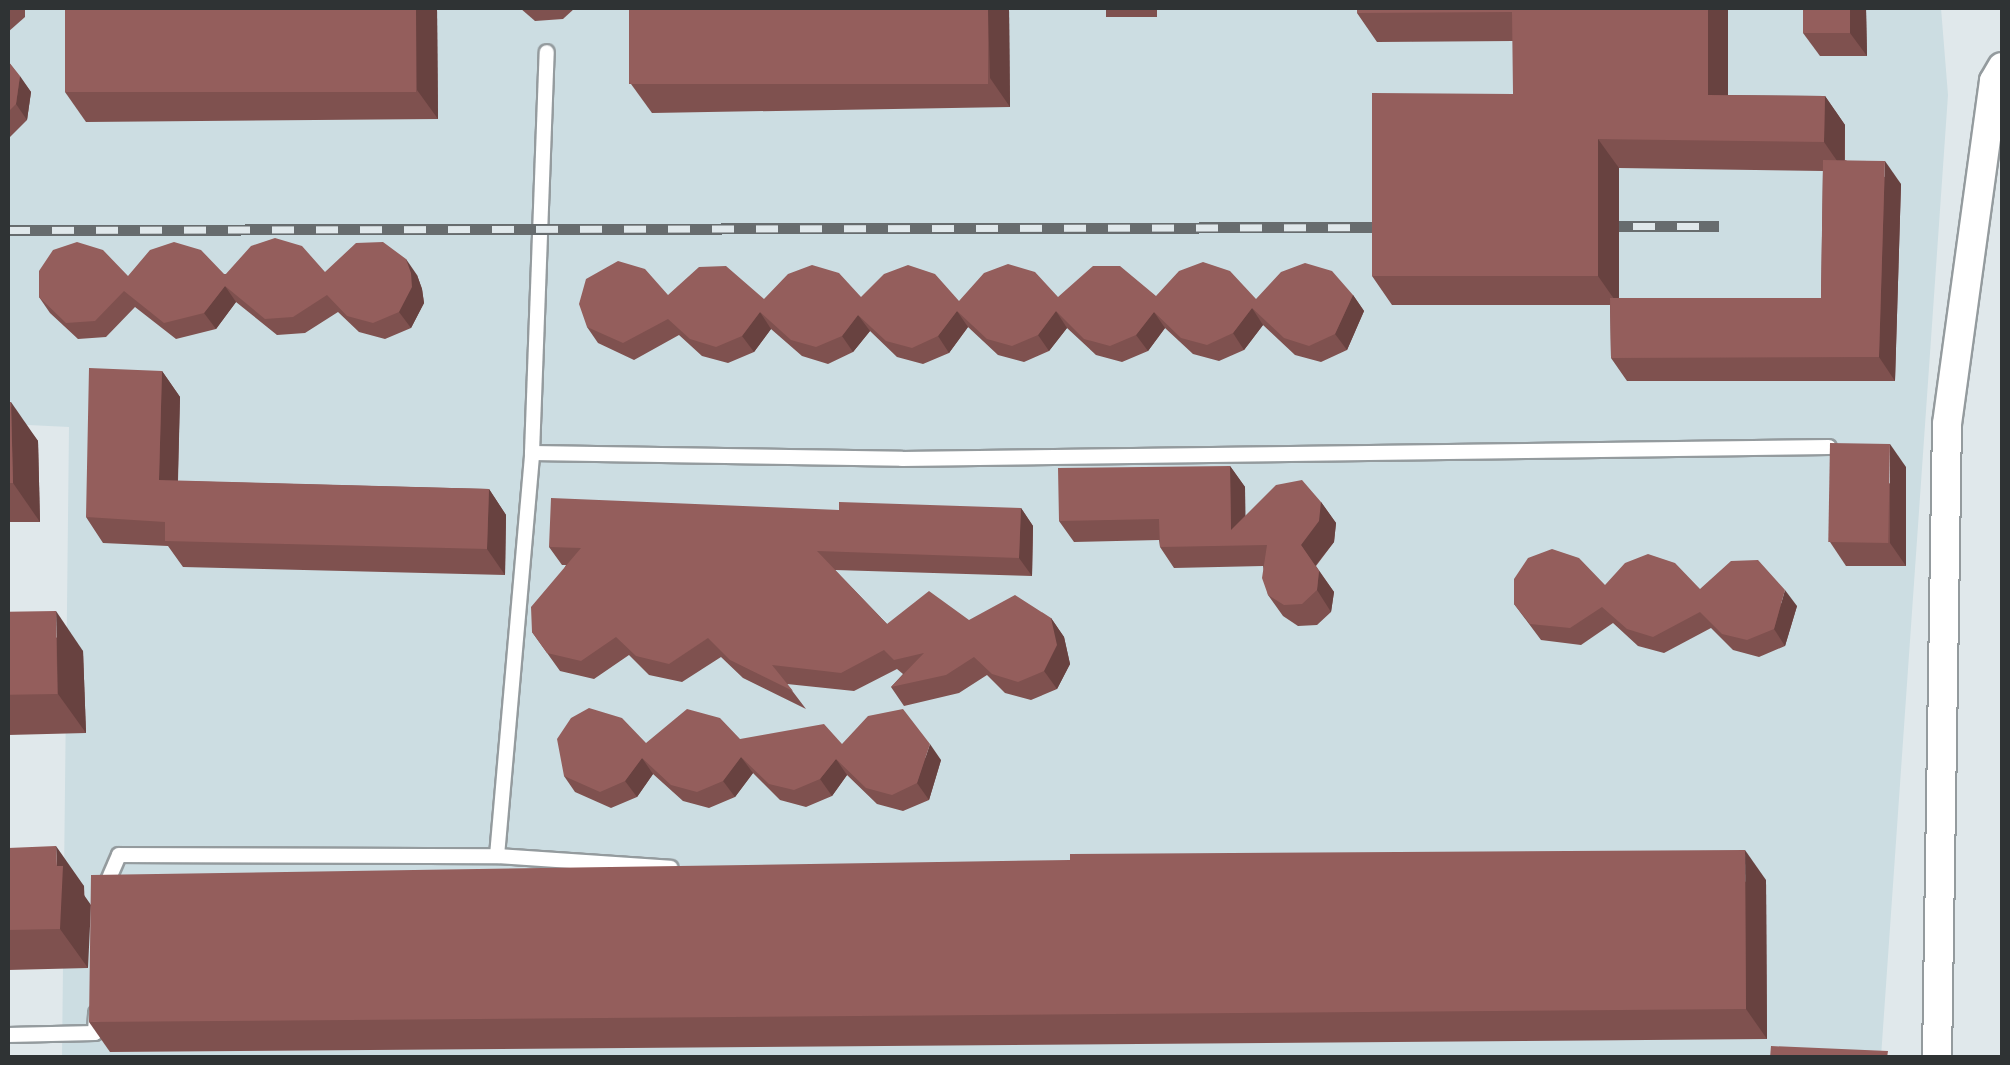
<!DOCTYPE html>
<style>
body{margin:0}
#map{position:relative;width:2010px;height:1065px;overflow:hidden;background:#e0e8eb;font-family:Lora,serif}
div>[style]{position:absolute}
.built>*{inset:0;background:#ccdde2}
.roads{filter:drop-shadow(2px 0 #949b9e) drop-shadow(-2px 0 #949b9e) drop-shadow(0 2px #949b9e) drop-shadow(0 -2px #949b9e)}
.service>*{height:14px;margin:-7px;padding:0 7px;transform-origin:7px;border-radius:7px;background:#fff}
.minor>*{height:28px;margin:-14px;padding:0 14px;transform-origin:14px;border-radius:14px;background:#fff}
.rail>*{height:11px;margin-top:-5.5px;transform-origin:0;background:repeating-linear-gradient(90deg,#e0e8eb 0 22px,#676c6e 0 44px);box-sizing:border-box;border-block:2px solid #676c6e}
.wall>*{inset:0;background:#7f514f;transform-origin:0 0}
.shaded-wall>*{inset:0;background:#684240}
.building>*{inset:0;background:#945e5c;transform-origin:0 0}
span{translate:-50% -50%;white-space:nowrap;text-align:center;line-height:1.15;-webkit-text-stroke:10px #e0e8eb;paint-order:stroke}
.frame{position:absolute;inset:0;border:10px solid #2f3334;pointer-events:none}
</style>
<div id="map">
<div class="built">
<div style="clip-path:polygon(8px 8px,1941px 8px,1948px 95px,1881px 1057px,62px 1057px,69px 427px,8px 424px)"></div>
</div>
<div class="roads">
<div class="service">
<div style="left:532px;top:453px;width:370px;rotate:0.9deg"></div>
<div style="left:902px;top:459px;width:927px;rotate:-0.74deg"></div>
<div style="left:497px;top:856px;width:174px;rotate:3.9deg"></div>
<div style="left:103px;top:892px;width:40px;rotate:-66.6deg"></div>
<div style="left:119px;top:855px;width:378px;rotate:0.2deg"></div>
<div style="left:497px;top:856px;width:405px;rotate:-85deg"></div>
<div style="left:532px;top:453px;width:401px;rotate:-87.9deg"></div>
<div style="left:8px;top:1035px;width:87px;rotate:-1.3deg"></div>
<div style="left:95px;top:1033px;width:20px;rotate:-87deg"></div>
</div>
<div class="minor">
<div style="left:1937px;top:1058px;width:634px;rotate:-89.1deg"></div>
<div style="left:1947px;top:424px;width:346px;rotate:-82.2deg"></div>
<div style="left:1994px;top:81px;width:16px;rotate:-60deg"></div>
</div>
</div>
<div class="rail">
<div style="left:1589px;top:226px;width:130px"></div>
<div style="left:8px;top:230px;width:1391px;rotate:-0.12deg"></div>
</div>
<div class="wall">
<div style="clip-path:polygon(8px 8px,25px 8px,25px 17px,8px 32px)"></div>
<div style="clip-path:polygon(65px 8px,437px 8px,438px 119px,86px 122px,65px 92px)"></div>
<div style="clip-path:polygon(520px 8px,575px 8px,563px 19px,535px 21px)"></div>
<div style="clip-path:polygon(629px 8px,1009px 8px,1010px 107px,652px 113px,631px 84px)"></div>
<div style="left:1106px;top:8px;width:51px;height:9px"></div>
<div style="clip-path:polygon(evenodd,1357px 8px,1728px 8px,1728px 95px,1825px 96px,1845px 125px,1845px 160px,1901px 184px,1895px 381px,1627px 381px,1611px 358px,1610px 305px,1392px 305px,1372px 276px,1513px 94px,1513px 41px,1377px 42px,1357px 13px,1357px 8px,1619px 168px,1823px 171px,1821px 298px,1619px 298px,1619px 168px)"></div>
<div style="clip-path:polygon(1803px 8px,1866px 8px,1867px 56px,1820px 56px,1803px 33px)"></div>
<div style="clip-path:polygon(8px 61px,31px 92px,27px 120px,8px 139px)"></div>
<div style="clip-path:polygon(325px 272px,417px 275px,422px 289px,424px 303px,411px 328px,385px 339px,359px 332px,338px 312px,305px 333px,277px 335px,236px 302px,216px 329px,176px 339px,135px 307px,106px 337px,78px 339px,50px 313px,39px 297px,128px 276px)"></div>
<div style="clip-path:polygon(668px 295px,764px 299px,861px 297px,959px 301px,1058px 297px,1156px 296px,1256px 299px,1353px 295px,1364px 311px,1347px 350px,1321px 362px,1295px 355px,1263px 325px,1244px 350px,1219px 361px,1193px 354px,1165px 328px,1148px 351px,1122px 362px,1096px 355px,1067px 328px,1049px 351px,1024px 362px,998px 355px,968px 327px,949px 353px,923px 364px,897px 357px,870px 331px,853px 352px,828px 364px,802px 356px,771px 329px,754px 352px,728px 363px,702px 356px,679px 335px,634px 360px,598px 343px,587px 327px)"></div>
<div style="clip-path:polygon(162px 371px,180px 397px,178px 481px,489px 489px,506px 515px,505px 575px,183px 567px,168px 546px,103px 543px,86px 517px)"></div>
<div style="clip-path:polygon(8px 402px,38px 441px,40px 522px,8px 522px)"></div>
<div style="clip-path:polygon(1230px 466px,1245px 487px,1245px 516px,1321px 502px,1336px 523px,1334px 542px,1316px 566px,1334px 592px,1331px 612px,1317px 625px,1298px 626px,1283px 616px,1268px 595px,1263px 566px,1174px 568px,1160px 547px,1159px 540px,1074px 542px,1059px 521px)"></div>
<div style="clip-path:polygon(1906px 467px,1906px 566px,1846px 566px,1830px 542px)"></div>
<div style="clip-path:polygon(1021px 508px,1033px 526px,1032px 576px,835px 570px,887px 624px,1051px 618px,1064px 637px,1070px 664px,1057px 689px,1031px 700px,1005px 693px,987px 675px,959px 693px,904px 706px,891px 687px,903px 674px,897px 669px,854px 691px,787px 684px,806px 709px,743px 678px,721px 657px,682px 682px,649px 675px,629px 655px,594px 679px,560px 671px,532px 632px,566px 565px,562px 565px,549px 547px,839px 510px)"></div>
<div style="clip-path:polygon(1605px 585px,1700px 589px,1797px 606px,1785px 646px,1759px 657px,1733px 650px,1711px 628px,1664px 653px,1638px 646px,1613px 623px,1581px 645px,1541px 640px,1514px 604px)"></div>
<div style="clip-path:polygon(8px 613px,83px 651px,86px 733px,8px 735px)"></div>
<div style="clip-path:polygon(740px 739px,842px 744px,941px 760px,929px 800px,903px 811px,877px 804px,847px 775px,832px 796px,806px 807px,780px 800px,753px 773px,735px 797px,709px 808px,683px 801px,653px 774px,637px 797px,611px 808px,575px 792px,564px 776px,646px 743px)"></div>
<div style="clip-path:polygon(8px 848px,84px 886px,88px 968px,8px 970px)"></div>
<div style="clip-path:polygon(1766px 880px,1767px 1039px,110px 1052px,89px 1022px)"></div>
</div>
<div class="shaded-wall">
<div style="clip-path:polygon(416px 8px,437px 8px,438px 119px,417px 90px)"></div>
<div style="clip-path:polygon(988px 8px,1009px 8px,1010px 107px,990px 78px)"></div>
<div style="clip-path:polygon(1708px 8px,1728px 8px,1728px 124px,1708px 95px)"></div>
<div style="clip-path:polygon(1850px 8px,1866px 8px,1867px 56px,1850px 33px)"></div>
<div style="clip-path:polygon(20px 76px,31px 92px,27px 120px,16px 104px)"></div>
<div style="clip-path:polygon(1825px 96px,1845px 125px,1844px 171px,1824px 142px)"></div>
<div style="clip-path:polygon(1598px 139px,1619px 168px,1619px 306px,1598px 276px)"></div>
<div style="clip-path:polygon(1885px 161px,1901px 184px,1895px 381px,1879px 357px)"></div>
<div style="clip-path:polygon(406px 259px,417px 275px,422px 289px,424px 303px,411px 328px,399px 312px)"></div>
<div style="clip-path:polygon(225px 286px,236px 302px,216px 329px,204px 313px)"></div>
<div style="clip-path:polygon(1353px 295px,1364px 311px,1347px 350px,1335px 334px)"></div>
<div style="clip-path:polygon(1252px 308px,1263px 325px,1244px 350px,1233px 333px)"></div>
<div style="clip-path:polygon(957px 311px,968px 327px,949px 353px,938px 336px)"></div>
<div style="clip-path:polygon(1056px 311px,1067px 328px,1049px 351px,1038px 335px)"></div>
<div style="clip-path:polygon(760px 312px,771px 329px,754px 352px,742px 336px)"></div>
<div style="clip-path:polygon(1154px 312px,1165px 328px,1148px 351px,1136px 335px)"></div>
<div style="clip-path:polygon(858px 315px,870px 331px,853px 352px,842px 336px)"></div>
<div style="clip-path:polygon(162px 371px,180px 397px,177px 506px,159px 480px)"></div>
<div style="clip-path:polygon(11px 402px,38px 441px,40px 522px,13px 483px)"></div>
<div style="clip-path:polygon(1890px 444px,1906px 467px,1906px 566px,1890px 543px)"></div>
<div style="clip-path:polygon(1230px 466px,1245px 487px,1246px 545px,1231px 530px)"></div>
<div style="clip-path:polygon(489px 489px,506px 515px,505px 575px,487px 549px)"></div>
<div style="clip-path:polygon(1321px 502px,1336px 523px,1334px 542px,1315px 566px,1301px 545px)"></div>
<div style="clip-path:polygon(1021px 508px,1033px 526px,1032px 576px,1019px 558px)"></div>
<div style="clip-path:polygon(1319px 571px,1334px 592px,1331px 612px,1317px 590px)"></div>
<div style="clip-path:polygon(1785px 590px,1797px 606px,1785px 646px,1774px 629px)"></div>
<div style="clip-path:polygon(56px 611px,83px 651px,86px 733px,58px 694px)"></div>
<div style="clip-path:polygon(1051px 618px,1064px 637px,1070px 664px,1057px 689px,1044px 671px)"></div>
<div style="clip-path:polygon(930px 744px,941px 760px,929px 800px,917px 783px)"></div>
<div style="clip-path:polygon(741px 757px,753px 773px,735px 797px,723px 781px)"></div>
<div style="clip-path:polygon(642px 758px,653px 774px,637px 797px,625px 781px)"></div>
<div style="clip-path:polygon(836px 759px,847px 775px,832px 796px,820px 779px)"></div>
<div style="clip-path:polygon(56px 846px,84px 886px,84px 895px,91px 905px,88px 968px,60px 929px)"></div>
<div style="clip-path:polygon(1745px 850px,1766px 880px,1767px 1039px,1746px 1009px)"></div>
</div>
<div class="building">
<div style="left:65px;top:8px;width:351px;height:84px"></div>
<div style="left:629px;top:8px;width:359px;height:76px"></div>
<div style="clip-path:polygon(1357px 8px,1708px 8px,1708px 95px,1825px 96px,1824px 142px,1598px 139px,1598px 276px,1372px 276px,1372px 93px,1513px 94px,1512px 12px,1357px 13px)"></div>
<div style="left:1803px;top:8px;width:47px;height:25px"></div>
<div style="clip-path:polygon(8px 61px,20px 76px,16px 104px,8px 112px)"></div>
<div style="clip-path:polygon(1823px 160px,1885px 161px,1879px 357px,1611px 358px,1610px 298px,1821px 298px)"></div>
<div style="clip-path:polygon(275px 238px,302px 246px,325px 272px,356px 243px,383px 242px,406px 259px,411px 273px,412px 287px,399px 312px,373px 323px,347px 316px,327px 295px,293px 317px,265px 319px,225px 286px,204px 313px,164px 323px,124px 291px,95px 321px,66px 323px,39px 297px,39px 271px,53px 250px,77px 242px,103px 250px,128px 276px,150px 250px,174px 242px,201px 250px,225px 275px,251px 246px)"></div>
<div style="clip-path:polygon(618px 261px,645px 269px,668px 295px,699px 267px,726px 266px,764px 299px,788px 274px,812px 265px,839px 273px,861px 297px,884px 274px,908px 265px,935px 274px,959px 301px,984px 273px,1008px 264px,1035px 272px,1058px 297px,1093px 266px,1120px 266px,1156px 296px,1179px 271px,1203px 262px,1230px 271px,1256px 299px,1281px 272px,1305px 263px,1332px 271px,1353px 295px,1335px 334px,1309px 346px,1284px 338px,1252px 308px,1233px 333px,1207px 345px,1181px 338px,1154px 312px,1136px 335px,1110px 346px,1084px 339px,1056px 311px,1038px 335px,1012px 346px,987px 339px,957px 311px,938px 336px,912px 348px,886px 341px,858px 315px,842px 336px,816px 347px,791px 340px,760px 312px,742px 336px,716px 347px,690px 339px,668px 319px,623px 343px,587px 327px,579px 304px,586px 279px)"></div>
<div style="clip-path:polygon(89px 368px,162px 371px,159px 480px,489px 489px,487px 549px,165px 541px,165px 522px,86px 517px)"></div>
<div style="clip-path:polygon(8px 402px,11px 402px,13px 483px,8px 483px)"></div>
<div style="left:1830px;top:443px;width:60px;height:99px;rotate:1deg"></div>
<div style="clip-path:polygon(1230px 466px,1231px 530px,1276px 485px,1302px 480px,1321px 502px,1319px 521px,1301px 545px,1319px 571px,1317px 590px,1302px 604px,1284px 605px,1268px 595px,1262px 578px,1267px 545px,1160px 547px,1159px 519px,1059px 521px,1058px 468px)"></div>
<div style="clip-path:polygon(551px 498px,839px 510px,839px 502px,1021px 508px,1019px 558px,817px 551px,887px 624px,929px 591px,969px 620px,1015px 595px,1051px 618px,1057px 645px,1044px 671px,1018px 682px,992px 674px,974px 657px,946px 675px,891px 687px,924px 653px,894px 660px,884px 650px,841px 673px,772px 665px,793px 691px,730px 660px,708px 638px,669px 664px,636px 656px,616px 637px,581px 661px,547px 653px,532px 632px,531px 607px,581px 548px,549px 547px)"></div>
<div style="clip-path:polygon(1552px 549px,1579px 558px,1605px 585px,1625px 563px,1648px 554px,1675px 563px,1700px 589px,1731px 561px,1758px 560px,1785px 590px,1774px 629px,1747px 640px,1722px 634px,1700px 612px,1653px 637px,1627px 629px,1602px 607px,1570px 628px,1530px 624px,1514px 604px,1514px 579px,1528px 558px)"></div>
<div style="left:56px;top:611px;width:83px;height:48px;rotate:89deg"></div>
<div style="clip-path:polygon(589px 708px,622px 718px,646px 743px,687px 709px,720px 718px,740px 739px,824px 724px,842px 744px,868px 716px,903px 709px,930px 744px,917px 783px,892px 795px,866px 788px,836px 759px,820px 779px,794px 790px,769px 784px,741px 757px,723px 781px,697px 792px,671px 785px,642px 758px,625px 781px,600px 792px,564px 776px,557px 739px,571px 718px)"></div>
<div style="clip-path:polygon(56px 846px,57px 866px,63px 866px,60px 929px,8px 930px,8px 848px)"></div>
<div style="clip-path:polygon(1745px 850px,1746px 1009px,89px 1022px,91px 875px,1070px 860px,1070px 854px)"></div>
<div style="clip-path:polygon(1771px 1046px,1888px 1051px,1887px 1058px,1770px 1058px)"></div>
</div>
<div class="frame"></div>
</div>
